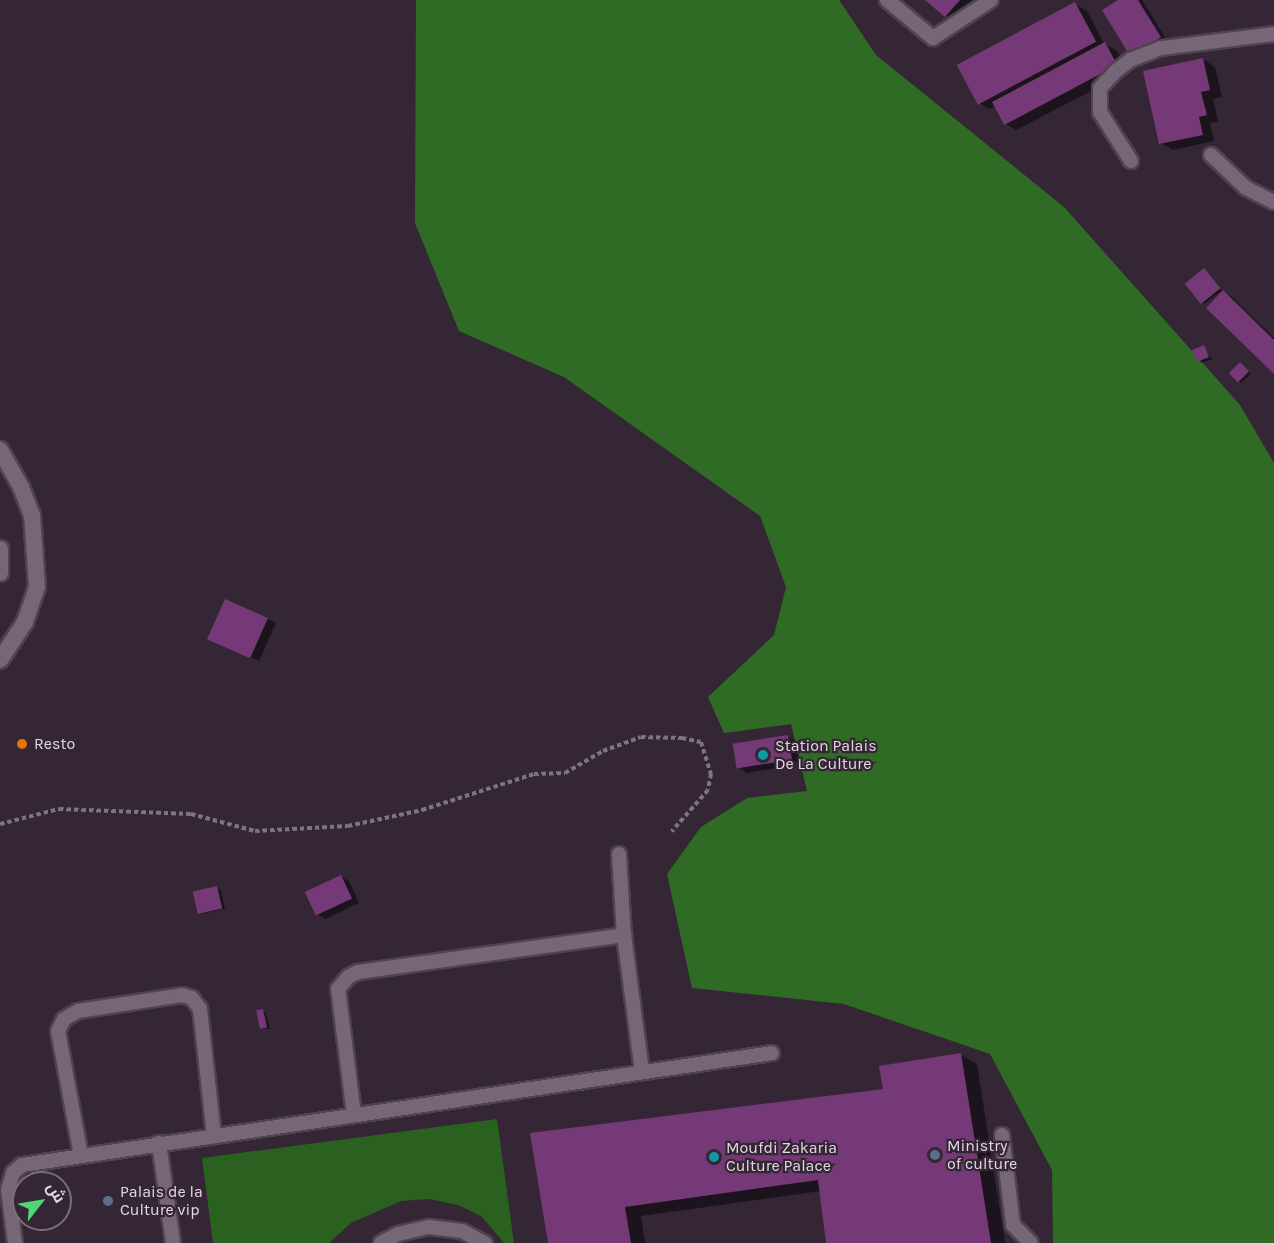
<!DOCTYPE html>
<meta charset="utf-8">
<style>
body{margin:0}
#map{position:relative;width:1274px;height:1243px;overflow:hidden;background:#352635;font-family:Karla,Cairo,sans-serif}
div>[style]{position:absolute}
.green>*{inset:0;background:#2a6120}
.forest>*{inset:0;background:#306b25}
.shadow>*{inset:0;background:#0007}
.building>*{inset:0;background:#763977;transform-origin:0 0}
.path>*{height:4px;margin-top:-2px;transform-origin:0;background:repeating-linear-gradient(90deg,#807380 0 4.5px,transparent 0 7.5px)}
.roads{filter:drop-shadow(2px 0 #4f434f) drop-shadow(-2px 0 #4f434f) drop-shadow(0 2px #4f434f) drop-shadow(0 -2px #4f434f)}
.service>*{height:14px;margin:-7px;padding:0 7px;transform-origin:7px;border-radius:7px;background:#767}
.tertiary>*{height:16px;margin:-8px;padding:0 8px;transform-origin:8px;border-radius:8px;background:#767}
.dots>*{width:16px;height:16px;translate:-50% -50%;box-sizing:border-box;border:3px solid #352635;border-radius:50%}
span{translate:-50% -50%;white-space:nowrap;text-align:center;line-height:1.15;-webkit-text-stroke:4.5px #352635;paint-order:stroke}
.poi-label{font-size:16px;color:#e2d8e2}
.left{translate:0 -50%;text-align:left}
.north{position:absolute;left:12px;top:1171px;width:60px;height:60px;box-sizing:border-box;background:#352635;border:2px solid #7a6d7a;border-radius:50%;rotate:59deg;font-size:16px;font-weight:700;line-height:24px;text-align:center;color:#e2d8e2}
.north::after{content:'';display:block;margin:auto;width:21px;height:27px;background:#50d674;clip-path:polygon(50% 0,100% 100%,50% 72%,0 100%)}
</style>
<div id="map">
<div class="green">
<div style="clip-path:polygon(497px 1119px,514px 1243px,504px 1243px,481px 1216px,458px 1205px,429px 1199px,401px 1201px,351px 1223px,329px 1243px,213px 1243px,202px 1158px)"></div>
</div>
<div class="forest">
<div style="clip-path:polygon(416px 0,839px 0,876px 55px,1064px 207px,1240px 405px,1274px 463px,1274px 1243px,1053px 1243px,1052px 1170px,990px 1054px,844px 1004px,692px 988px,667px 874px,701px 827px,747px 798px,807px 791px,791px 724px,724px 733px,708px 697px,774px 635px,786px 587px,760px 516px,564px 377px,459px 331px,415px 223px)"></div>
</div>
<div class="shadow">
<div style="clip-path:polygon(928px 0,983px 0,962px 25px,946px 16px)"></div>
<div style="clip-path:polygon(1121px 0,1142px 0,1168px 42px,1139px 59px)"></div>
<div style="clip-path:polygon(1075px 4px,1087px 11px,1104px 43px,1117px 51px,1128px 72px,1016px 130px,1004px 123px,995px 106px,990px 109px,977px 102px)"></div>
<div style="clip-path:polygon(1203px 59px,1215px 67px,1222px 97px,1213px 99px,1218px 122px,1210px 123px,1214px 141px,1173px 150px,1161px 143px)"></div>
<div style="clip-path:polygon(1204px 270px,1222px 291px,1231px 296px,1274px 338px,1274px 371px,1221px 291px,1204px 304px,1187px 284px)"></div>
<div style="clip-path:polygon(1203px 347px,1212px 359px,1202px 363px,1199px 361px)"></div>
<div style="clip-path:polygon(1244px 366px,1251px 374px,1241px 383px,1238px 381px)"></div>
<div style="clip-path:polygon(226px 601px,276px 623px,259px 661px,217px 643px)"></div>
<div style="clip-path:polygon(788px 737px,796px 741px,800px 764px,747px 773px,739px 768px)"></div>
<div style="clip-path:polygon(341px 877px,349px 881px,359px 903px,326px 919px,318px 915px)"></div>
<div style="clip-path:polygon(217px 888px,221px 890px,225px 909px,201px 914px,197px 912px)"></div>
<div style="clip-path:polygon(263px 1011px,266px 1013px,270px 1029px,262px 1029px)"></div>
<div style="clip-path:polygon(961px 1055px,977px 1064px,1005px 1243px,828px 1243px,821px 1191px,641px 1216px,645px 1243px,550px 1243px,532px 1134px,885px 1090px)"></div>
</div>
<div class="building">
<div style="clip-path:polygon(925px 0,960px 0,945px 17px)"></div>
<div style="clip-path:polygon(1118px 0,1138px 0,1161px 37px,1130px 56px,1102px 10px)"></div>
<div style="left:1075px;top:2px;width:45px;height:134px;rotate:62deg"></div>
<div style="left:1105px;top:42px;width:26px;height:128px;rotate:62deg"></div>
<div style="clip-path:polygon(1203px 58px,1210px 90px,1201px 92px,1207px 115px,1199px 117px,1203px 135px,1159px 144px,1143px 71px)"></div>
<div style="left:1204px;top:268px;width:26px;height:25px;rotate:51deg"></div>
<div style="clip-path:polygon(1223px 290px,1274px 340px,1274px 374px,1206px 308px)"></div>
<div style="left:1204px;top:345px;width:13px;height:13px;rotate:67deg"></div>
<div style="left:1240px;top:362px;width:13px;height:16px;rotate:45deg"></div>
<div style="left:225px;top:599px;width:47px;height:44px;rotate:24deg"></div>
<div style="left:788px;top:735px;width:25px;height:56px;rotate:81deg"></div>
<div style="left:341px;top:875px;width:26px;height:40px;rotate:65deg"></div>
<div style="left:217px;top:886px;width:23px;height:25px;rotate:77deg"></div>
<div style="left:263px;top:1009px;width:19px;height:7px;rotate:78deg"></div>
<div style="clip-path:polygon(961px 1053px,991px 1243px,826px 1243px,818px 1180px,625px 1207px,631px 1243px,548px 1243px,530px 1133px,883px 1089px,879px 1066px)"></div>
</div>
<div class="path">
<div style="left:0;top:824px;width:61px;rotate:-14.3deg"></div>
<div style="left:59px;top:809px;width:132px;rotate:2.2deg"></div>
<div style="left:191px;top:814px;width:66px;rotate:14.9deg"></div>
<div style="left:255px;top:831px;width:93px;rotate:-3.1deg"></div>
<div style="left:348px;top:826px;width:76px;rotate:-12.2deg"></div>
<div style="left:422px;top:810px;width:118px;rotate:-17.8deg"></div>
<div style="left:534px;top:774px;width:31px;rotate:-2deg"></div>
<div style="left:565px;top:773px;width:44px;rotate:-30.1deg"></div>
<div style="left:603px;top:751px;width:40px;rotate:-20.2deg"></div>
<div style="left:641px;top:737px;width:41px;rotate:1.4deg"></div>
<div style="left:682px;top:738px;width:19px;rotate:12deg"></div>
<div style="left:701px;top:742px;width:34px;rotate:73deg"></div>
<div style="left:711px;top:774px;width:16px;rotate:101deg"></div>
<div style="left:708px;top:790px;width:55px;rotate:131.3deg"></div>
</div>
<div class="roads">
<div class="service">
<div style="left:887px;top:0;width:60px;rotate:39.6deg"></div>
<div style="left:933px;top:38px;width:69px;rotate:-33.2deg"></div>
<div style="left:1211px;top:155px;width:48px;rotate:43.3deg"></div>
<div style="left:1246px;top:188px;width:31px;rotate:27deg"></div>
<div style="left:1131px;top:161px;width:58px;rotate:-122.3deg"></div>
<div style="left:1100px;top:112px;width:24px;rotate:-90deg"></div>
<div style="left:1100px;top:88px;width:23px;rotate:-47deg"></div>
<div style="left:1116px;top:71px;width:18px;rotate:-38deg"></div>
<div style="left:1130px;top:60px;width:34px;rotate:-21deg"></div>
<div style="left:1162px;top:48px;width:113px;rotate:-7.1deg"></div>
<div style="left:619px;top:854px;width:81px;rotate:86.5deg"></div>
<div style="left:624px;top:935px;width:138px;rotate:82.5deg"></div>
<div style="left:354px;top:1115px;width:127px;rotate:-97.2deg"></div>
<div style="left:338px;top:989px;width:16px;rotate:-50deg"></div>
<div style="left:348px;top:977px;width:11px;rotate:-27deg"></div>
<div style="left:358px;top:972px;width:269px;rotate:-7.9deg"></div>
<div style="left:1002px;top:1135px;width:91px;rotate:83deg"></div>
<div style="left:1013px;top:1225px;width:25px;rotate:45deg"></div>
<div style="left:159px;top:1143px;width:101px;rotate:82deg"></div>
<div style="left:81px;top:1156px;width:127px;rotate:-100.4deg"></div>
<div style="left:58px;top:1031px;width:13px;rotate:-63deg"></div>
<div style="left:64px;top:1019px;width:16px;rotate:-30deg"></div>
<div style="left:78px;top:1011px;width:105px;rotate:-8.7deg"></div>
<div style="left:182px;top:995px;width:10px;rotate:17deg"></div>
<div style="left:192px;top:998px;width:14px;rotate:54deg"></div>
<div style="left:200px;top:1009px;width:128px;rotate:83.7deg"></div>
<div style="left:15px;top:1243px;width:53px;rotate:-97.5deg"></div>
<div style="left:8px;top:1190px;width:18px;rotate:-74deg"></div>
<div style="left:13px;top:1173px;width:12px;rotate:-42deg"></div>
<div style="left:22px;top:1165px;width:758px;rotate:-8.49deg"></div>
<div style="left:381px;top:1243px;width:19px;rotate:-28deg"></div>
<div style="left:398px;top:1234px;width:32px;rotate:-13deg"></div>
<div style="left:429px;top:1227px;width:33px;rotate:7deg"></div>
<div style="left:462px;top:1231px;width:26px;rotate:28deg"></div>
</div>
<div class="tertiary">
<div style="left:0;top:450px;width:43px;rotate:60.4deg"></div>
<div style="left:21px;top:487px;width:30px;rotate:69deg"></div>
<div style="left:32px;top:515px;width:72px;rotate:86deg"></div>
<div style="left:37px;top:587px;width:37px;rotate:109deg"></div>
<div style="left:25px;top:622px;width:45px;rotate:123.3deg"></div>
<div style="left:0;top:549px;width:24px;rotate:90deg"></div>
</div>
</div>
<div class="dots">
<div style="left:22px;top:744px;background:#e8710a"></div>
<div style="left:763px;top:755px;background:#0f9aa8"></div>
<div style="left:935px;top:1155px;background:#5c6f8a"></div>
<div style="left:714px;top:1157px;background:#0f9aa8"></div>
<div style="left:108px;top:1201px;background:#5c6f8a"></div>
</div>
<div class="poi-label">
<span class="left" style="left:34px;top:744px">Resto</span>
<span class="left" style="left:775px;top:755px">Station Palais<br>De La Culture</span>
<span class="left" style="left:947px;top:1155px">Ministry<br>of culture</span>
<span class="left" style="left:726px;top:1157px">Moufdi Zakaria<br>Culture Palace</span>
<span class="left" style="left:120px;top:1201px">Palais de la<br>Culture vip</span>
</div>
<div class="north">ش</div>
</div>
